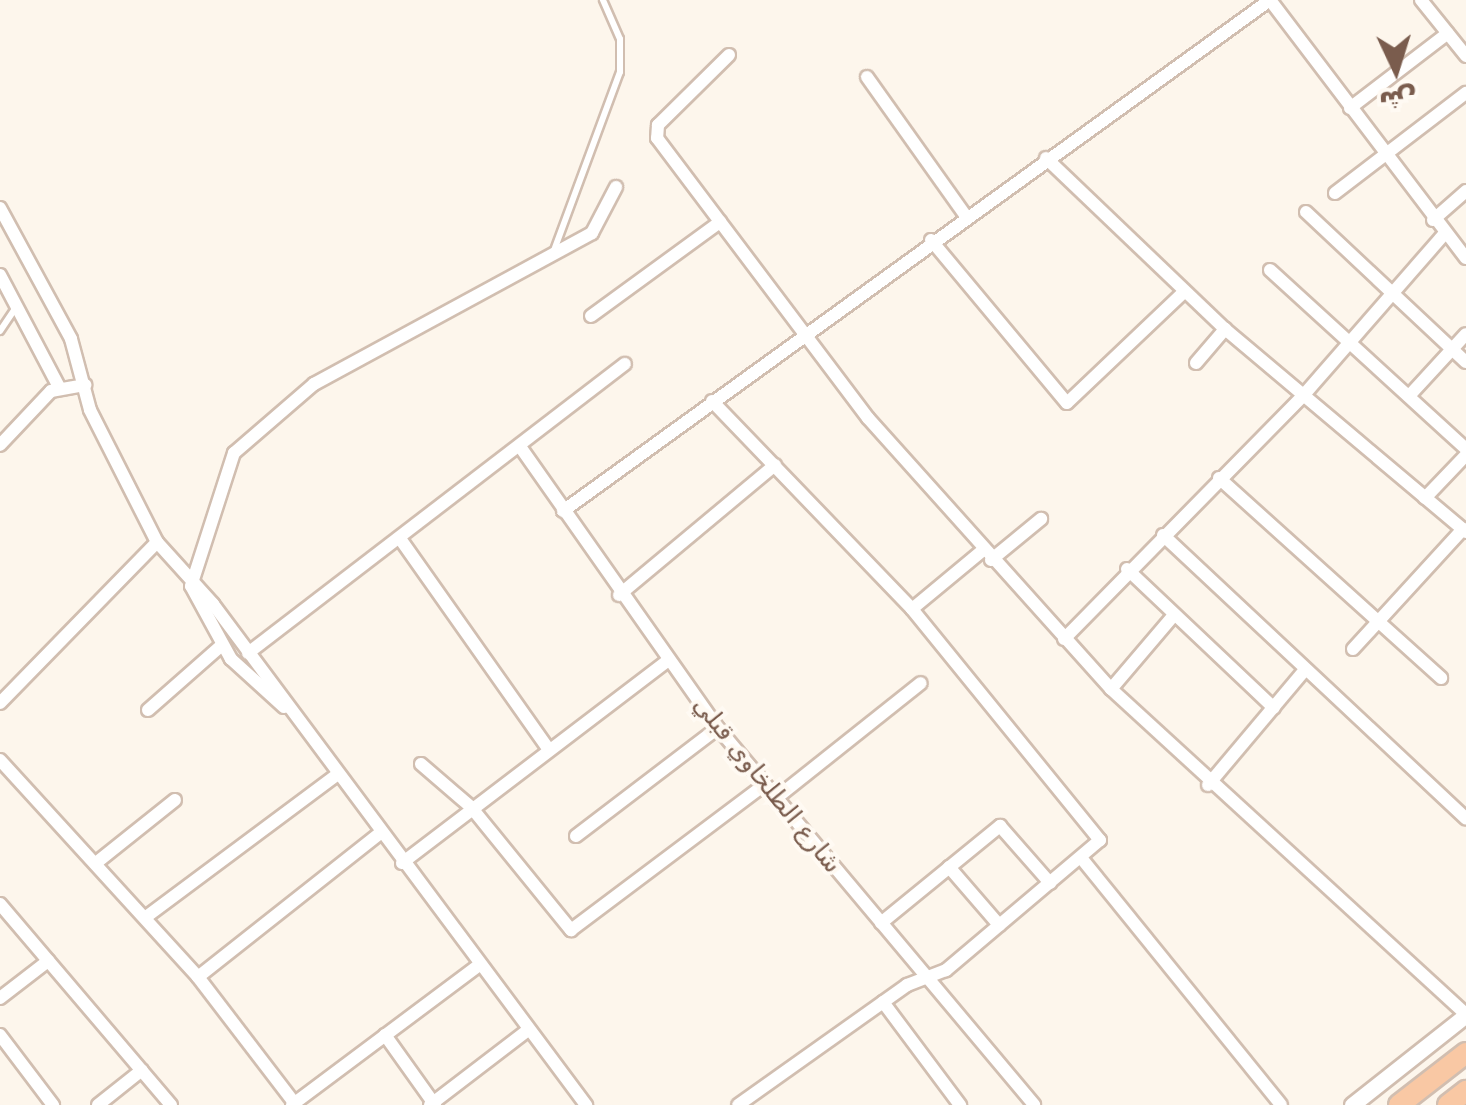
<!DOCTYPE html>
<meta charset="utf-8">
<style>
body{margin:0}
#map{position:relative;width:1466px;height:1105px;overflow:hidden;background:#fdf6ec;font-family:"DejaVu Sans",Cairo,sans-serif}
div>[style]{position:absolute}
.roads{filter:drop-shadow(2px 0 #d1beb0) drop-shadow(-2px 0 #d1beb0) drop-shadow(0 2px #d1beb0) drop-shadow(0 -2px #d1beb0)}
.service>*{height:6px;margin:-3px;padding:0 3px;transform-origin:3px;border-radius:3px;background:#fff}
.minor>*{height:12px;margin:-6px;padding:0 6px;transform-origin:6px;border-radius:6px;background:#fff}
.tertiary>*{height:15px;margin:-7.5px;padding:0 7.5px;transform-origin:7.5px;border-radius:7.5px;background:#fff}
.trunk>*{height:20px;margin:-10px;padding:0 10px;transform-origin:10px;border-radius:10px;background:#f9c8a4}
span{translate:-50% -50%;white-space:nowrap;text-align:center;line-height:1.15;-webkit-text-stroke:8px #fffaf3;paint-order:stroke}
.street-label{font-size:25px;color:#7a5c4d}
.north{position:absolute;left:1346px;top:20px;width:100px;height:100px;-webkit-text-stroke:8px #fffaf3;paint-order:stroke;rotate:176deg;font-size:28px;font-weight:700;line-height:40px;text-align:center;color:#7a5c4d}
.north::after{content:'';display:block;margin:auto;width:35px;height:45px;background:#7a5c4d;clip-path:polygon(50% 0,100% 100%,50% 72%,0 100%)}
</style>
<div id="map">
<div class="roads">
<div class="service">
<div style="left:553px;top:253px;width:193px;rotate:-69.7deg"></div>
<div style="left:620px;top:72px;width:33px;rotate:-90deg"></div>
<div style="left:620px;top:39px;width:43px;rotate:-113.6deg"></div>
<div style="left:0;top:331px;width:29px;rotate:-56deg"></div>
</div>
<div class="minor">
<div style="left:1270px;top:0;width:324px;rotate:52.8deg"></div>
<div style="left:1421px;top:0;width:72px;rotate:51.2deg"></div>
<div style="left:729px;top:55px;width:100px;rotate:135.4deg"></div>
<div style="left:658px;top:125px;width:13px;rotate:94deg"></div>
<div style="left:657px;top:138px;width:351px;rotate:53deg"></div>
<div style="left:868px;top:418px;width:364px;rotate:48.1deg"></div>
<div style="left:1111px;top:689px;width:481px;rotate:42.5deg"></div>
<div style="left:867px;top:77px;width:169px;rotate:54.6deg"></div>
<div style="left:1350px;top:108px;width:123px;rotate:-37.4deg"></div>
<div style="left:1046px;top:158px;width:248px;rotate:43.7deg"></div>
<div style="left:1225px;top:329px;width:315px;rotate:40.1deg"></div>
<div style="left:1335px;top:193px;width:165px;rotate:-37.4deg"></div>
<div style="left:0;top:208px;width:149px;rotate:61.5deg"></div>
<div style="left:71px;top:339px;width:73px;rotate:75deg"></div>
<div style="left:90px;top:410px;width:148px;rotate:63.1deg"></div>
<div style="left:157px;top:542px;width:84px;rotate:47.9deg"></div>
<div style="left:213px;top:604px;width:625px;rotate:53.33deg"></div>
<div style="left:1306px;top:212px;width:219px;rotate:43.2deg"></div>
<div style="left:1433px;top:220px;width:44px;rotate:-41.3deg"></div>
<div style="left:931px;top:240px;width:212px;rotate:50.2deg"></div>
<div style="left:1067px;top:403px;width:161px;rotate:-43.5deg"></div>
<div style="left:1270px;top:270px;width:265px;rotate:42.4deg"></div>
<div style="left:0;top:275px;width:127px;rotate:62.2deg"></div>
<div style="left:591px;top:316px;width:160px;rotate:-36.1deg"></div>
<div style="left:1196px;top:363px;width:45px;rotate:-49.5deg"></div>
<div style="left:1409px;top:396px;width:84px;rotate:-47.4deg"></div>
<div style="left:712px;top:401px;width:289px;rotate:46.1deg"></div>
<div style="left:912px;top:609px;width:298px;rotate:50.9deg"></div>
<div style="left:1100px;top:840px;width:202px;rotate:139.8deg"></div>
<div style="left:946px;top:970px;width:42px;rotate:159deg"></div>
<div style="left:907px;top:985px;width:207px;rotate:144.6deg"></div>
<div style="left:0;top:445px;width:74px;rotate:-46.6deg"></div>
<div style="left:51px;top:391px;width:35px;rotate:-10deg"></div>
<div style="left:521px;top:448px;width:342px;rotate:54.9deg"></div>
<div style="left:718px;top:728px;width:492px;rotate:50deg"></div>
<div style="left:1219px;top:478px;width:299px;rotate:42deg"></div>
<div style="left:1425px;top:498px;width:59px;rotate:-46.4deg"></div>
<div style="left:563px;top:511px;width:872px;rotate:-35.86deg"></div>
<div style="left:1163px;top:535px;width:415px;rotate:43.1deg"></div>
<div style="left:401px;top:540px;width:253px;rotate:54.8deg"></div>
<div style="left:991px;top:560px;width:65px;rotate:-39.4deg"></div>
<div style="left:1127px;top:569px;width:202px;rotate:43.4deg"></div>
<div style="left:619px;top:595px;width:203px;rotate:-39.8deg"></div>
<div style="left:912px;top:609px;width:91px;rotate:-39.6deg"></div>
<div style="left:1064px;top:639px;width:339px;rotate:-45.5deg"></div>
<div style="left:1302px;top:397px;width:216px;rotate:-48.9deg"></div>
<div style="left:1353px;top:649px;width:163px;rotate:-47.5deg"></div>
<div style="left:248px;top:653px;width:475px;rotate:-37.5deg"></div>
<div style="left:1111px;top:689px;width:97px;rotate:-49.6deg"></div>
<div style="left:0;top:703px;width:225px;rotate:-45.7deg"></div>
<div style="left:284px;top:707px;width:72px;rotate:-137.8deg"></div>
<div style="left:231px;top:659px;width:83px;rotate:-118.7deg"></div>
<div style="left:191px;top:586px;width:140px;rotate:-72.1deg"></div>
<div style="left:234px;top:453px;width:106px;rotate:-40.8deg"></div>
<div style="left:314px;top:384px;width:316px;rotate:-28.5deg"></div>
<div style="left:592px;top:233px;width:52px;rotate:-62.4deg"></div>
<div style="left:148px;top:710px;width:98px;rotate:-41.3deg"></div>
<div style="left:0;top:760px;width:294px;rotate:47.6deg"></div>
<div style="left:198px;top:977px;width:161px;rotate:52.6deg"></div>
<div style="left:421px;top:764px;width:66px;rotate:40.7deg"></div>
<div style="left:471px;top:807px;width:159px;rotate:50.9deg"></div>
<div style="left:571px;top:930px;width:241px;rotate:-36.9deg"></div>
<div style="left:1208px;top:785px;width:150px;rotate:-49.9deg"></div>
<div style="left:775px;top:799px;width:186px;rotate:-38.5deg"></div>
<div style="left:576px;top:836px;width:178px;rotate:-37.3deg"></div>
<div style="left:1082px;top:859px;width:316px;rotate:51deg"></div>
<div style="left:96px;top:863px;width:101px;rotate:-38.6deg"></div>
<div style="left:402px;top:863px;width:333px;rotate:-37.3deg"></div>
<div style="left:949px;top:867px;width:77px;rotate:49.2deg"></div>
<div style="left:0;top:904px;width:264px;rotate:49.6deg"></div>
<div style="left:146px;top:917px;width:236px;rotate:-36.7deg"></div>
<div style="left:881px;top:923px;width:154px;rotate:-39.2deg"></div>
<div style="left:1000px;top:826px;width:76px;rotate:48.7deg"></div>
<div style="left:198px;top:977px;width:231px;rotate:-38.3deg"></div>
<div style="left:0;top:998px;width:61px;rotate:-37.6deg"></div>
<div style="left:883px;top:1002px;width:129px;rotate:53.2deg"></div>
<div style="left:0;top:1035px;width:88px;rotate:52.9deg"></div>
<div style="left:385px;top:1035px;width:86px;rotate:54.5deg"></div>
<div style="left:98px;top:1105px;width:56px;rotate:-38.5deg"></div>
<div style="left:292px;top:1105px;width:234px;rotate:-36.8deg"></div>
<div style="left:430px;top:1105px;width:123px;rotate:-37.4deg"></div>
</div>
<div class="tertiary">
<div style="left:1352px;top:1105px;width:145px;rotate:-38.3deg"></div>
</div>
<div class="trunk">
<div style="left:1399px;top:1105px;width:85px;rotate:-37.8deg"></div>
<div style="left:1448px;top:1105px;width:23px;rotate:-38deg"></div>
</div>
</div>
<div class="street-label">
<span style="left:767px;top:785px;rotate:51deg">شارع الطلخاوي قبلي</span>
</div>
<div class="north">ش</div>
</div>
